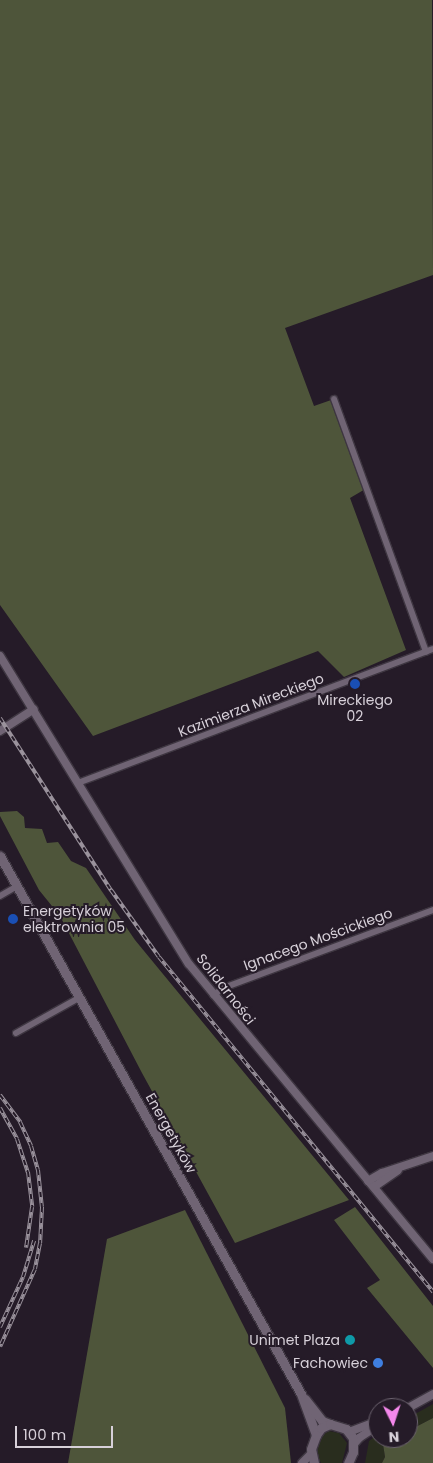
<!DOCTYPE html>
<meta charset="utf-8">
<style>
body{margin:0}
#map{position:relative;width:433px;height:1463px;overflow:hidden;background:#251b28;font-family:Poppins,sans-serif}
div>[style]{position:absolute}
.green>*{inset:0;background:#292d1e}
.forest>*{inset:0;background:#4e553a}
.roads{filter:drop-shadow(1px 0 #3e3641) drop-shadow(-1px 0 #3e3641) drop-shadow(0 1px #3e3641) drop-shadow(0 -1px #3e3641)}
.minor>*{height:6px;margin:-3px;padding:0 3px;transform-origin:3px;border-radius:3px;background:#706474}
.tertiary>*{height:8px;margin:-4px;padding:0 4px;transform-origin:4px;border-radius:4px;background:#706474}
.secondary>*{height:9px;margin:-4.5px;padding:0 4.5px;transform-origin:4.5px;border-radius:4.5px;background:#706474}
.rail>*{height:4px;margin-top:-2px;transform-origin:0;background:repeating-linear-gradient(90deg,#251b28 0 5.5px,#9a929c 0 11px);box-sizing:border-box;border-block:1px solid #9a929c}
.dots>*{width:14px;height:14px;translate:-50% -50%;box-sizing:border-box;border:2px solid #251b28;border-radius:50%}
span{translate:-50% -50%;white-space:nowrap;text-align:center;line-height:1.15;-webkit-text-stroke:4px #251b28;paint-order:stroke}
.poi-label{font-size:14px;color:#d7d0d9}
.left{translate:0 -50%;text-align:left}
.right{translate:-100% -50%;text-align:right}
.street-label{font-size:14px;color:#d7d0d9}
.north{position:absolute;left:368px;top:1398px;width:50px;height:50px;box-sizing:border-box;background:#251b28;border:1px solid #6c636f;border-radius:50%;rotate:176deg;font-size:14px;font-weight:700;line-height:20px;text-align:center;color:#d7d0d9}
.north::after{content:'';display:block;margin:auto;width:18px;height:22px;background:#f688ed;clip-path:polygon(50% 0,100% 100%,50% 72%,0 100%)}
.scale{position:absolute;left:15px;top:1426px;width:98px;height:22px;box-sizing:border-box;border:2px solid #d7d0d9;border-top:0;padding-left:6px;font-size:15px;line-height:18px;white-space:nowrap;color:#d7d0d9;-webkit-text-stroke:4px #251b28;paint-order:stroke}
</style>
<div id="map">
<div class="green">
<div style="clip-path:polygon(433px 1404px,433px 1418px,408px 1431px,408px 1418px)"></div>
<div style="clip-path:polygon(329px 1431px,339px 1433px,347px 1443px,342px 1463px,321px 1463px,319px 1459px,317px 1448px,324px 1434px)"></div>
<div style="clip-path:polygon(378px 1434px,378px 1438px,396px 1438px,383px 1444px,385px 1457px,382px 1463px,365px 1463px,369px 1441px)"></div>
</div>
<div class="forest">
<div style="clip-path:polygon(0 0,432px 0,433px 275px,285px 328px,314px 406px,334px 399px,367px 488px,350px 498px,406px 650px,344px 677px,318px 651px,93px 736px,0 605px)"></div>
<div style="clip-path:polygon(17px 811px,24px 817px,25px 828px,42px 829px,47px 843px,58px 842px,71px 861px,86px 868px,135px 940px,349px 1200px,235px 1243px,142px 1073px,60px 916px,39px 890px,0 816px,0 812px)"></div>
<div style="clip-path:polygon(355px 1207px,433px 1306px,433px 1368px,367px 1288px,380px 1280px,334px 1220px)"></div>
<div style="clip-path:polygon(185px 1210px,285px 1408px,291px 1463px,68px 1463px,107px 1239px)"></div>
<div style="clip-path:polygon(433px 1418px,433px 1463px,382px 1463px,385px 1457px,383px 1444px,396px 1438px,408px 1438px,408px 1431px)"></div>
</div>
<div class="roads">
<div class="minor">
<div style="left:334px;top:399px;width:269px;rotate:70deg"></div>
<div style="left:78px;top:783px;width:379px;rotate:-20.7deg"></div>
<div style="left:0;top:896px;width:20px;rotate:-30deg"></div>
<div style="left:213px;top:995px;width:15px;rotate:-32deg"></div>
<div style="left:226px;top:987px;width:221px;rotate:-20.4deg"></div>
<div style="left:16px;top:1033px;width:72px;rotate:-29.1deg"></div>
</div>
<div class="tertiary">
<div style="left:0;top:656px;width:361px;rotate:58.5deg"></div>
<div style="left:189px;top:964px;width:383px;rotate:50.4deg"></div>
<div style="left:0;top:731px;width:40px;rotate:-32.9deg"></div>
<div style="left:368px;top:1181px;width:16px;rotate:-30deg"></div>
<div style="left:382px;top:1173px;width:54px;rotate:-18.4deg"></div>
<div style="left:374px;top:1187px;width:29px;rotate:-35deg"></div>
<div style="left:408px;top:1408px;width:29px;rotate:-29deg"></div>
<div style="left:349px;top:1432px;width:31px;rotate:-21deg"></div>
<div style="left:354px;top:1444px;width:8px;rotate:-50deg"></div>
<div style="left:359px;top:1438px;width:23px;rotate:-34deg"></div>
<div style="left:302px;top:1463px;width:13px;rotate:-45deg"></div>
</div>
<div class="secondary">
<div style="left:0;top:856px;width:616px;rotate:60.77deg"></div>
<div style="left:301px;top:1394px;width:44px;rotate:69.9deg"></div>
<div style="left:305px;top:1399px;width:28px;rotate:52deg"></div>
<div style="left:322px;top:1421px;width:9px;rotate:21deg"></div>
<div style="left:314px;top:1463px;width:14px;rotate:-102deg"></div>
<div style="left:311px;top:1449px;width:15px;rotate:-70deg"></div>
<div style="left:316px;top:1435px;width:9px;rotate:-54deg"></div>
<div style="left:321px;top:1428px;width:10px;rotate:-24deg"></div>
<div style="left:330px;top:1424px;width:17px;rotate:17deg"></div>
<div style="left:346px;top:1429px;width:11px;rotate:52deg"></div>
<div style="left:353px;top:1438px;width:14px;rotate:90deg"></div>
<div style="left:353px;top:1452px;width:12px;rotate:114deg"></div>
</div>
</div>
<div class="rail">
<div style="left:0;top:718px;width:205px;rotate:57.2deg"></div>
<div style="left:111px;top:890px;width:82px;rotate:54.4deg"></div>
<div style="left:159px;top:957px;width:433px;rotate:50.7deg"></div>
<div style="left:0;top:1095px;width:34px;rotate:53deg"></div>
<div style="left:20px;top:1122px;width:26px;rotate:65deg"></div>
<div style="left:31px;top:1146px;width:25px;rotate:74deg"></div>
<div style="left:38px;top:1170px;width:37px;rotate:84deg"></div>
<div style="left:42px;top:1207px;width:36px;rotate:93deg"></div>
<div style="left:40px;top:1243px;width:26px;rotate:101deg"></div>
<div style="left:35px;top:1269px;width:85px;rotate:114.2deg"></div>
<div style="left:0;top:1108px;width:35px;rotate:61deg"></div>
<div style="left:17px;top:1139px;width:35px;rotate:72deg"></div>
<div style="left:28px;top:1172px;width:35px;rotate:83deg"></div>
<div style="left:32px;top:1207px;width:41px;rotate:98.3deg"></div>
<div style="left:0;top:1327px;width:55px;rotate:-65.3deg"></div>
<div style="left:23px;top:1277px;width:38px;rotate:-73deg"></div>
</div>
<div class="dots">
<div style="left:355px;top:684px;background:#1a4fb4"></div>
<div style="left:13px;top:919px;background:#1a4fb4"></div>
<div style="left:350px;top:1340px;background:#0f9aa8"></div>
<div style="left:378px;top:1363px;background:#3f7fe0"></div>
</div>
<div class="poi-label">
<span style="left:355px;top:708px">Mireckiego<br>02</span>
<span class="left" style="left:23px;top:919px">Energetyków<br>elektrownia 05</span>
<span class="right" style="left:340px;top:1340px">Unimet Plaza</span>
<span class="right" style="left:368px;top:1363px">Fachowiec</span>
</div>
<div class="street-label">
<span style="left:251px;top:705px;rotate:-21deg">Kazimierza Mireckiego</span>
<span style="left:318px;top:939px;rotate:-20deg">Ignacego Mościckiego</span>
<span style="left:226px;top:989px;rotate:52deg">Solidarności</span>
<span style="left:171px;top:1133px;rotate:61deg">Energetyków</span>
</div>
<div class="north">N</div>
<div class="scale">100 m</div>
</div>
